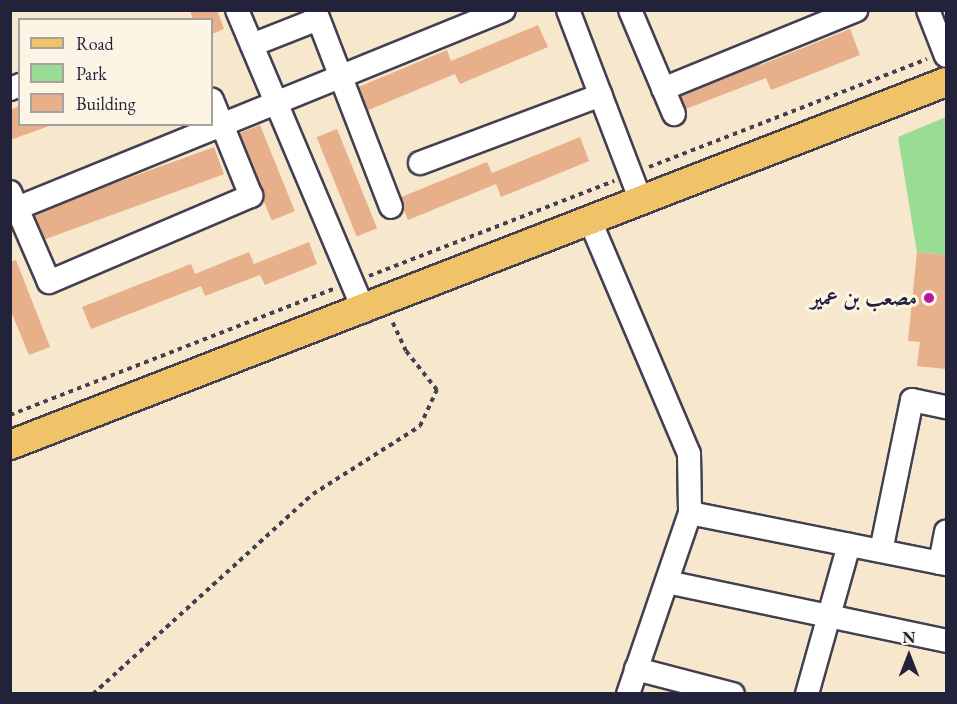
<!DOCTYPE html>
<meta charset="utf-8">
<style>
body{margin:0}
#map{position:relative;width:957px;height:704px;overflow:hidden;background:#f6e7cd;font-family:"EB Garamond",Amiri,serif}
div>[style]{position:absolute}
.green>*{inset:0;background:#99dc94}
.building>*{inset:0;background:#e7af8a;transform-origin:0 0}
.path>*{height:4px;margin-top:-2px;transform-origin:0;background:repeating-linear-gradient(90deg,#424051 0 4.5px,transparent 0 9px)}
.roads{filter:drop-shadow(2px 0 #424051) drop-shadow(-2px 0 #424051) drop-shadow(0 2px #424051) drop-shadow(0 -2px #424051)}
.minor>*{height:22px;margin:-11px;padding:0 11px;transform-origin:11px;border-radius:11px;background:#fff}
.major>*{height:28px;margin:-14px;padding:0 14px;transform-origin:14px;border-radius:14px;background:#f1c369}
.dots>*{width:16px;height:16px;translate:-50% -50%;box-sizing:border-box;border:3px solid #fcf5e5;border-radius:50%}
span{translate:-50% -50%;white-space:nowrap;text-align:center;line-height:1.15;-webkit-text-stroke:6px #fcf5e5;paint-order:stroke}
.poi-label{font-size:22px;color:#22223b;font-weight:700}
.right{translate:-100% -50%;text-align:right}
.frame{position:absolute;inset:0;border:12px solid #22223b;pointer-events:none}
.legend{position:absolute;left:18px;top:18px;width:195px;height:108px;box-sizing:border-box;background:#fcf5e5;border:2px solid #a5a1a1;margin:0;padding:8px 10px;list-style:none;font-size:18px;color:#22223b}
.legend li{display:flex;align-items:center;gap:12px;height:30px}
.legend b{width:30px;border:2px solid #a5a1a1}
.north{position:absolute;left:879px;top:626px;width:60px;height:60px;-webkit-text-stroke:4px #fcf5e5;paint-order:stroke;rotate:0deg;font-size:16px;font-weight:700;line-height:24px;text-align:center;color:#22223b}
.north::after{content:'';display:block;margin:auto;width:21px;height:27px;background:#22223b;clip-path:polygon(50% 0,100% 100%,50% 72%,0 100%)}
</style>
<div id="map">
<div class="green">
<div style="clip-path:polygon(946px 117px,946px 255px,917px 252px,898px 137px)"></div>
</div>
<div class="building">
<div style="clip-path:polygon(190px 10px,217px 10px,224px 29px,212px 34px,212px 20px,193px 20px)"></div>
<div style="clip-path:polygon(538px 25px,548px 47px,460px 84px,455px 74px,366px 111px,356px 88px,447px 50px,451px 61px)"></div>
<div style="clip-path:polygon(850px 29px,860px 55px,771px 90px,766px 78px,678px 112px,669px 90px,757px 55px,761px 65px)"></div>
<div style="clip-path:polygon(20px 106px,20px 124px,52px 125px,10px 140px,10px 110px)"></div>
<div style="left:260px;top:125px;width:93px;height:25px;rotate:68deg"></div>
<div style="left:337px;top:129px;width:107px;height:22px;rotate:68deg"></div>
<div style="clip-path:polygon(580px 137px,589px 161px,501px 197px,496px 184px,408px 220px,399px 198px,487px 162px,492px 173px)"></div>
<div style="left:214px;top:147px;width:29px;height:194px;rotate:70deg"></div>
<div style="clip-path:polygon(309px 242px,317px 264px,265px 285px,260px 275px,205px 296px,201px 286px,91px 329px,82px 307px,191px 264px,195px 274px,249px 252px,254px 264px)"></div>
<div style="clip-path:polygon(917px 252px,946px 255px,946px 369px,917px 366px,920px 342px,908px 341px)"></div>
<div style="clip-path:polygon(16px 260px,50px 347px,29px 355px,10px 309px,10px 262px)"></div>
</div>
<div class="path">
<div style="left:649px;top:167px;width:298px;rotate:-21.2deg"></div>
<div style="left:369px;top:276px;width:263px;rotate:-21.2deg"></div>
<div style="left:10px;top:415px;width:348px;rotate:-21.3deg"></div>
<div style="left:93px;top:694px;width:297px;rotate:-42.3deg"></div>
<div style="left:313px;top:494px;width:127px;rotate:-32.4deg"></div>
<div style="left:420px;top:426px;width:40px;rotate:-65deg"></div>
<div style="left:437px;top:390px;width:50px;rotate:-128.5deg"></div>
<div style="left:406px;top:351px;width:35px;rotate:-115deg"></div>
</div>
<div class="roads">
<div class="minor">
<div style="left:237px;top:10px;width:327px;rotate:67.1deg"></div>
<div style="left:315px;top:10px;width:211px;rotate:68.9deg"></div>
<div style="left:568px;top:10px;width:204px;rotate:69.1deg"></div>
<div style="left:630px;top:10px;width:113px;rotate:67.1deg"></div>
<div style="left:928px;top:10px;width:49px;rotate:68.6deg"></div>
<div style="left:252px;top:45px;width:71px;rotate:-21.5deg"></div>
<div style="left:10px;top:89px;width:11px;rotate:-22deg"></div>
<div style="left:663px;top:89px;width:209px;rotate:-22.2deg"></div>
<div style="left:420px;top:163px;width:193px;rotate:-20.6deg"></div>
<div style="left:10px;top:192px;width:98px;rotate:66.6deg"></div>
<div style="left:49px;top:282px;width:220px;rotate:-23.1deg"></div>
<div style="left:251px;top:196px;width:104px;rotate:-112.1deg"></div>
<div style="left:10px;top:211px;width:533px;rotate:-22.14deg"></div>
<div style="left:591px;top:223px;width:251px;rotate:67deg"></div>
<div style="left:689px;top:454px;width:59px;rotate:89deg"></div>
<div style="left:690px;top:513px;width:191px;rotate:108.9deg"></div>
<div style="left:690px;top:513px;width:261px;rotate:11.3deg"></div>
<div style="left:881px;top:551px;width:154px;rotate:-78.4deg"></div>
<div style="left:912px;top:400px;width:35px;rotate:12deg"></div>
<div style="left:940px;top:563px;width:32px;rotate:-79deg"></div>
<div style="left:667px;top:582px;width:285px;rotate:11.9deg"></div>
<div style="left:636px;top:669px;width:100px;rotate:14.5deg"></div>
<div style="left:807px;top:694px;width:155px;rotate:-74.3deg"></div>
</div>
<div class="major">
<div style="left:10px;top:445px;width:1004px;rotate:-21.2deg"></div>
</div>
</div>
<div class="dots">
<div style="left:929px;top:298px;background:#b5179e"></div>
</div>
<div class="poi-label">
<span class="right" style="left:917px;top:298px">مصعب بن عمير</span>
</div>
<div class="frame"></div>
<ul class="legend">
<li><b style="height:8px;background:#f1c369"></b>Road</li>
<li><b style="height:16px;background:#99dc94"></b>Park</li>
<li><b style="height:16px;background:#e7af8a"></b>Building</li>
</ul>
<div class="north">N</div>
</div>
